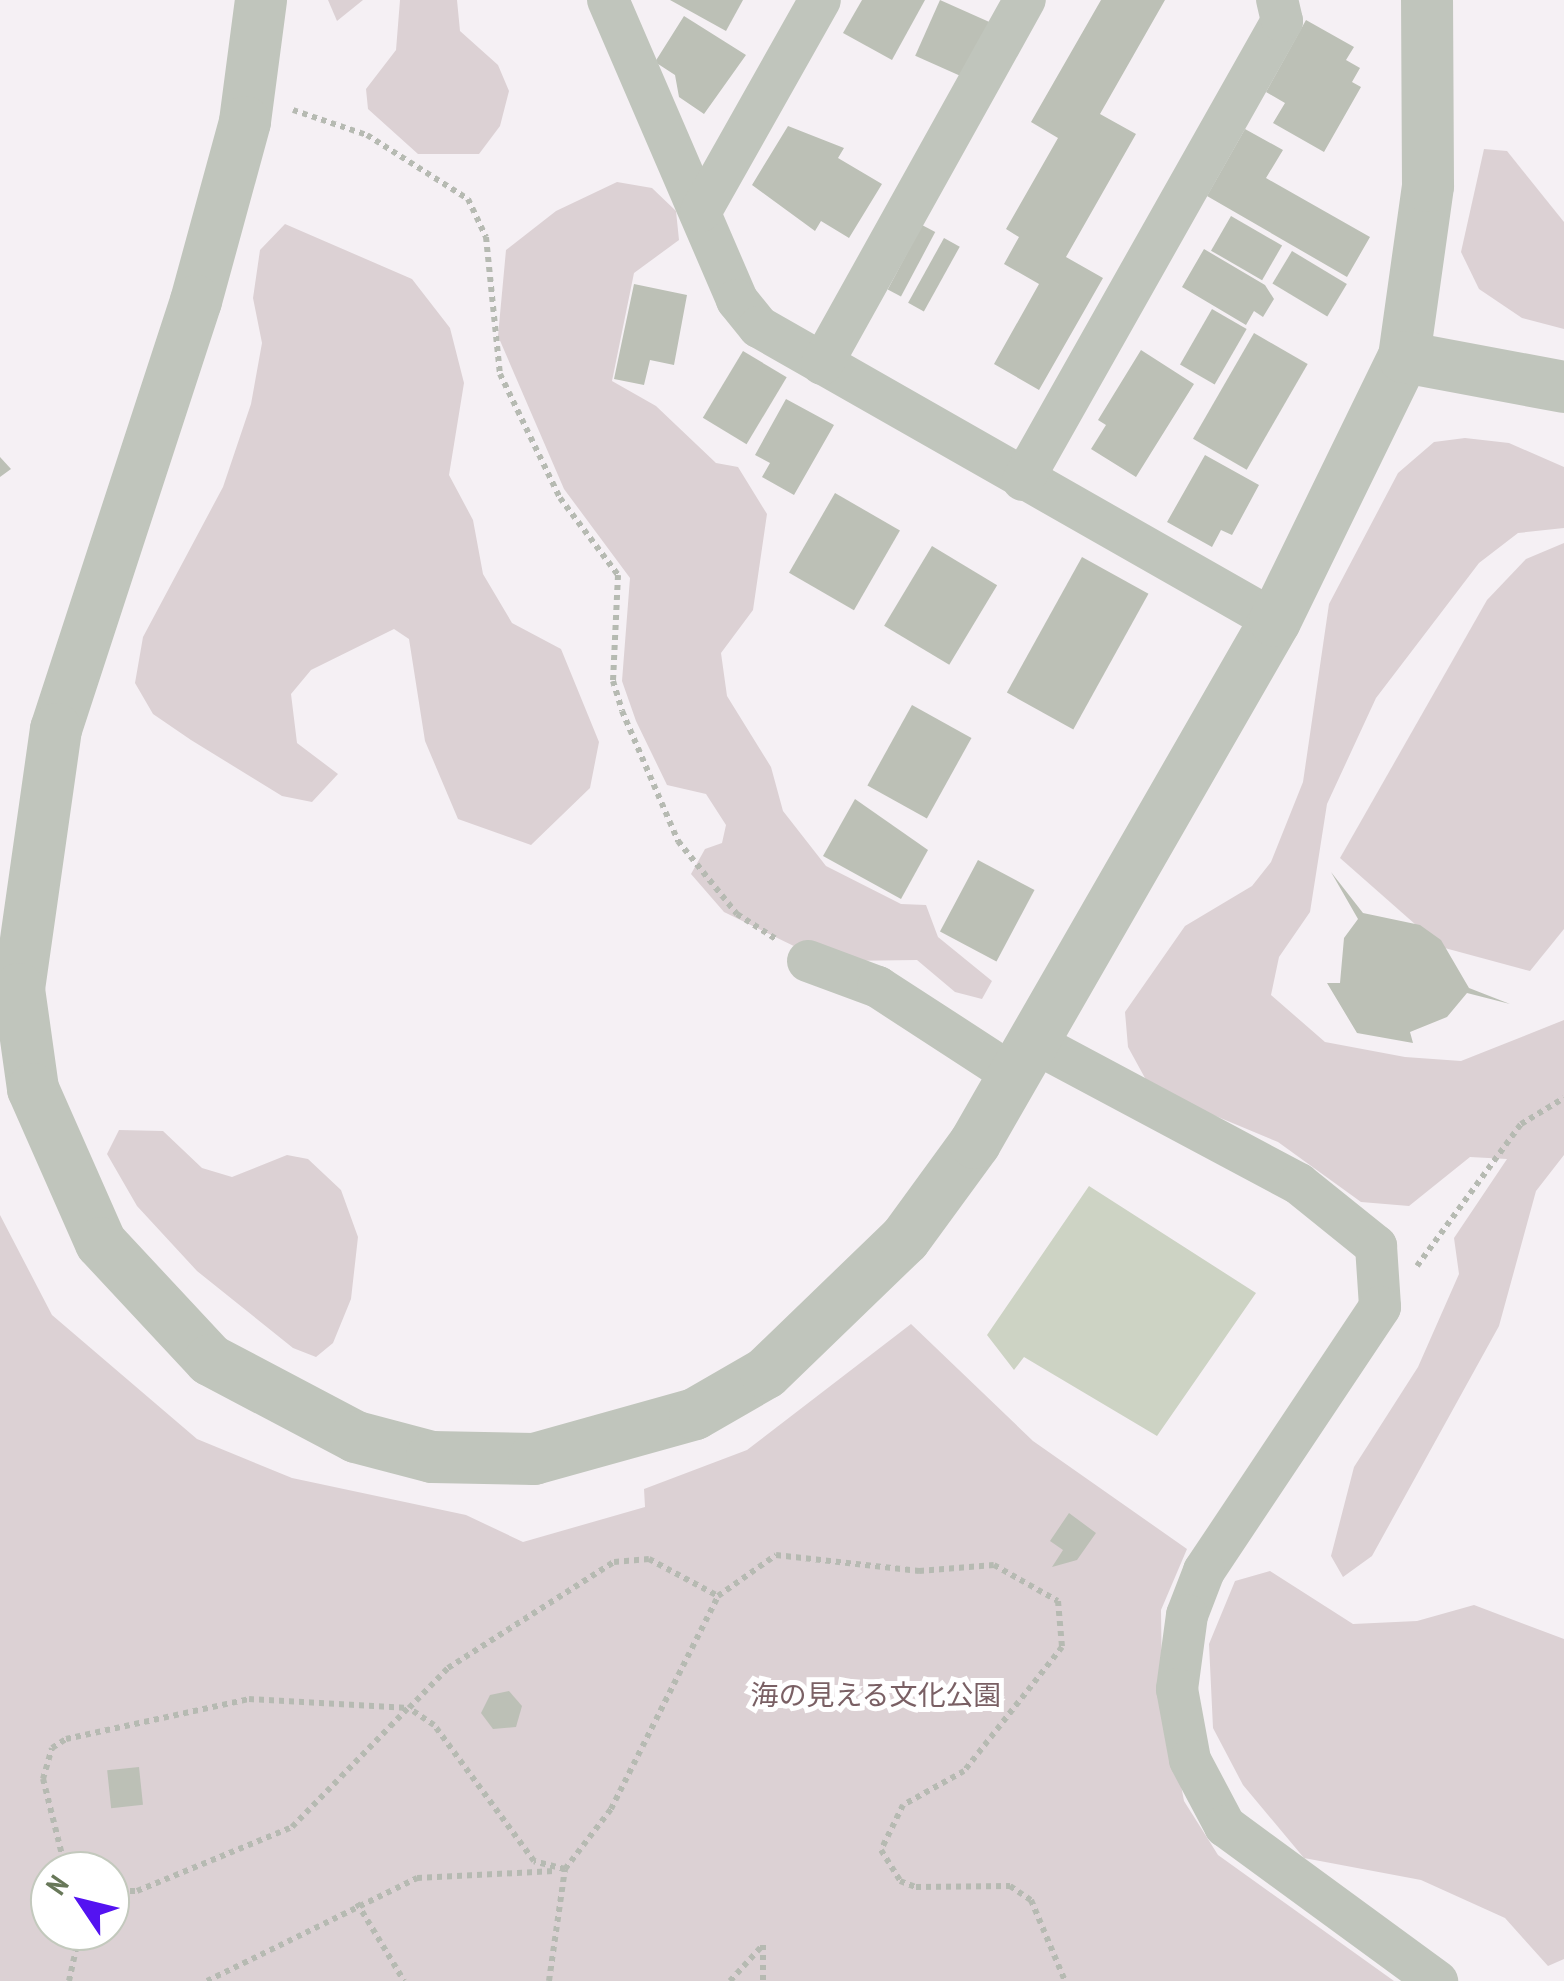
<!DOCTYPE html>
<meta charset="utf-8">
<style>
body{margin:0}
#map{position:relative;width:1564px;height:1981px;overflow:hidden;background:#f5f0f4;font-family:"PT Sans Narrow","Noto Sans JP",sans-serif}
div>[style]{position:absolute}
.green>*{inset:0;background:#dcd1d4}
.water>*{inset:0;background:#cdd3c4}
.building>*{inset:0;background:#bcc0b6;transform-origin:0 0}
.path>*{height:6px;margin-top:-3px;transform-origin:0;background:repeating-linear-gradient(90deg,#b6bab2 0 5px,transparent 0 10px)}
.minor>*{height:42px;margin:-21px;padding:0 21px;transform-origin:21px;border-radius:21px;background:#c0c5bc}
.tertiary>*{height:52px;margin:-26px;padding:0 26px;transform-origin:26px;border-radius:26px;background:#c0c5bc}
span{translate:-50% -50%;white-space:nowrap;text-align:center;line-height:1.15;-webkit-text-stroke:10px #fff;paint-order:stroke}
.park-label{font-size:28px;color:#7a6064}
.north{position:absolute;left:30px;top:1851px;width:100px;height:100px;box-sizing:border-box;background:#fff;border:2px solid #c3c9bd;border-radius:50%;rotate:305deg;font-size:28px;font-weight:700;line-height:40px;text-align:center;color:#687859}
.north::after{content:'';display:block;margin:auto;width:35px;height:45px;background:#5413f1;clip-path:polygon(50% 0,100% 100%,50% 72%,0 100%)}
</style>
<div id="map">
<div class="green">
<div style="clip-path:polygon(328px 0,363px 0,337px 21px)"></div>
<div style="clip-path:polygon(400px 0,457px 0,460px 31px,498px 65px,509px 91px,500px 126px,479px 154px,418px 154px,368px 109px,366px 89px,396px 50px)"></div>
<div style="clip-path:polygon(1484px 149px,1507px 151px,1564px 222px,1564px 329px,1522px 318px,1479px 289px,1461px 252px)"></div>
<div style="clip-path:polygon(617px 182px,652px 188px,676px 211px,679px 240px,634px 273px,612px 381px,656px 406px,716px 463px,738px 467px,767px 514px,753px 610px,721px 653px,727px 696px,771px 767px,783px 811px,826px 866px,901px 904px,926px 905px,938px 937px,992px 981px,982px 999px,955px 992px,917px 960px,841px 961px,802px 950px,724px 912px,691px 874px,705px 849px,722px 843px,726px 825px,706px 794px,667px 785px,636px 721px,622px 681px,630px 578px,564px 489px,498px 336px,506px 250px,556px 211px)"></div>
<div style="clip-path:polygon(285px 224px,412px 279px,450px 328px,464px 383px,449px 475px,473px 520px,483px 574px,512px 623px,561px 649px,599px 742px,590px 788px,531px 845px,458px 819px,425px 741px,409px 639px,394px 629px,311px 670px,291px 694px,297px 743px,338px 774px,312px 802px,282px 796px,191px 740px,153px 714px,135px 683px,143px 637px,223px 487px,251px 404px,262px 343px,253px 298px,260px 250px)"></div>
<div style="clip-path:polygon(1465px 438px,1509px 443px,1564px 467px,1564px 528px,1518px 533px,1479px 563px,1376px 698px,1327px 804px,1310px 912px,1279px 957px,1271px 995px,1325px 1042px,1405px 1057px,1461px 1061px,1564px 1020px,1564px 1155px,1536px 1191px,1499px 1326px,1372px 1556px,1343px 1577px,1331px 1556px,1354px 1467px,1418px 1367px,1459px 1274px,1454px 1238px,1507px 1159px,1470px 1157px,1409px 1206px,1361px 1202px,1278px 1142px,1151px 1089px,1128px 1047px,1125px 1012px,1185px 926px,1252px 886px,1271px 862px,1303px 782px,1329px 604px,1398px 473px,1434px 442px)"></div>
<div style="clip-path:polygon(1564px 543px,1564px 929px,1530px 971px,1441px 947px,1340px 858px,1487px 600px,1526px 559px)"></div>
<div style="clip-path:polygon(119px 1130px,163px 1131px,202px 1168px,232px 1177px,287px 1155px,308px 1159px,341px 1190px,358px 1237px,351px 1299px,333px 1343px,316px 1357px,293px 1348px,197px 1271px,137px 1206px,107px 1154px)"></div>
<div style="clip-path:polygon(evenodd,0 1215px,52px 1315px,197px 1439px,292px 1478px,466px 1515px,523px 1542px,645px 1507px,644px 1489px,747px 1450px,911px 1324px,1033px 1441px,1187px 1549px,1161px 1610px,1162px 1685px,1184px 1801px,1218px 1855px,1394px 1981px,0 1981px,0 1215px,50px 1871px,110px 1871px,110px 1931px,50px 1931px,50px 1871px)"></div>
<div style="clip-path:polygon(1270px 1571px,1353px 1624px,1417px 1621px,1474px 1605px,1564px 1639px,1564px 1959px,1548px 1966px,1505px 1918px,1421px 1880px,1304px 1858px,1243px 1785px,1213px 1728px,1209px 1644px,1235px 1581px)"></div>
</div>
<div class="water">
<div style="clip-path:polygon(1089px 1186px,1256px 1293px,1157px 1436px,1024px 1357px,1014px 1370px,987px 1335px)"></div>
</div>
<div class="building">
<div style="clip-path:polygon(670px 0,743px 0,726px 31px)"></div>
<div style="clip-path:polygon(862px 0,925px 0,892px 60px,843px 33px)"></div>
<div style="left:940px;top:0;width:54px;height:61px;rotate:24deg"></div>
<div style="clip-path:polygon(1101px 0,1165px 0,1100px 114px,1136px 134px,1066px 257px,1103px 278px,1039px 390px,994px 364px,1039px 284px,1004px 264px,1019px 237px,1006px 229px,1058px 138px,1031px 122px)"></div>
<div style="clip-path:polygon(684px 16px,746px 55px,704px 114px,679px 97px,675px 75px,655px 62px)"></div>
<div style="clip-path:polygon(1306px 20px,1354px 47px,1346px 60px,1360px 68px,1352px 82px,1361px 87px,1324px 152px,1273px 123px,1285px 103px,1266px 92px)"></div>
<div style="clip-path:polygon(788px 126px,844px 148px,838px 158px,882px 184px,849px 238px,821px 221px,815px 231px,752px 185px)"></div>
<div style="clip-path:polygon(1245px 129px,1283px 150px,1266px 178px,1370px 237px,1347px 277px,1207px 196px)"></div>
<div style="left:1231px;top:216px;width:59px;height:40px;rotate:30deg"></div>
<div style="left:922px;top:225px;width:15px;height:73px;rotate:28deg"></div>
<div style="left:944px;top:238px;width:18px;height:74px;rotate:29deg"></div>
<div style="clip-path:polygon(1204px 249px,1265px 285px,1274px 299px,1263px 317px,1254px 311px,1246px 325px,1182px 287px)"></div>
<div style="left:1292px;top:251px;width:64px;height:38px;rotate:31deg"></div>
<div style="clip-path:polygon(634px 284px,687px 295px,674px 365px,650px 360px,644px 385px,614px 379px)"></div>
<div style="left:1212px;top:309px;width:40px;height:64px;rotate:30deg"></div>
<div style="left:1254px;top:333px;width:62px;height:122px;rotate:30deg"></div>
<div style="clip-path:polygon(1141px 350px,1194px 384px,1136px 477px,1091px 449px,1106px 425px,1098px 420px)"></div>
<div style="left:743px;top:351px;width:51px;height:78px;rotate:31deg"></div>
<div style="clip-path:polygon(786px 399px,834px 425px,794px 495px,762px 477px,770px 463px,755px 455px)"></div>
<div style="clip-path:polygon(1205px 455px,1259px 485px,1232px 535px,1221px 530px,1212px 547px,1167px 522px)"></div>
<div style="clip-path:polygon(0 457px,11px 469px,0 477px)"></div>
<div style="left:835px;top:493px;width:75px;height:92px;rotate:30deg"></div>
<div style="left:932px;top:546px;width:76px;height:93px;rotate:31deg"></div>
<div style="left:1082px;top:557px;width:76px;height:155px;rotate:29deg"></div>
<div style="left:912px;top:705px;width:68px;height:92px;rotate:29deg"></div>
<div style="clip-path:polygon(855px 799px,928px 850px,901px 899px,823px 856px)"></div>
<div style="left:978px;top:860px;width:64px;height:81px;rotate:28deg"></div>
<div style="clip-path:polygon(1331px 872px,1363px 913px,1420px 925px,1441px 940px,1469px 988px,1510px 1004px,1467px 993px,1447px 1017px,1410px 1032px,1413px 1043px,1357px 1033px,1327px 983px,1340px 983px,1344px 938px,1358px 919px)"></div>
<div style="clip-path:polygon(1069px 1513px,1096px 1533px,1077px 1560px,1052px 1567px,1063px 1550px,1050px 1541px)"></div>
<div style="clip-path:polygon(509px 1691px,522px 1706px,516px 1727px,493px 1729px,481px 1713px,490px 1695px)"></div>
<div style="left:139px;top:1767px;width:38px;height:32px;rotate:84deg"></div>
</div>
<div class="path">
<div style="left:293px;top:110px;width:78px;rotate:18.7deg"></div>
<div style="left:367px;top:135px;width:120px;rotate:32.4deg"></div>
<div style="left:468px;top:199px;width:42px;rotate:64.7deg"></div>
<div style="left:486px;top:237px;width:138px;rotate:84.2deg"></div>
<div style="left:500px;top:374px;width:138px;rotate:64.2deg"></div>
<div style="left:560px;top:498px;width:96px;rotate:53deg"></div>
<div style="left:618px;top:575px;width:106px;rotate:92.7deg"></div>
<div style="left:613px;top:681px;width:31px;rotate:73deg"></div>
<div style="left:622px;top:711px;width:142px;rotate:66.7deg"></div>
<div style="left:678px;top:841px;width:94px;rotate:51.1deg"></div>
<div style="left:737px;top:914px;width:46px;rotate:32.7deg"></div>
<div style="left:1417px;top:1266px;width:176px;rotate:-53.8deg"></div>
<div style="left:1521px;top:1124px;width:50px;rotate:-31.2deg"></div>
<div style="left:565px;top:1869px;width:32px;rotate:-166deg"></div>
<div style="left:534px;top:1861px;width:169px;rotate:-126.3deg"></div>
<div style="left:434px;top:1725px;width:30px;rotate:-146deg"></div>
<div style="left:409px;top:1708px;width:56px;rotate:-45.7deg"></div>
<div style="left:448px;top:1668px;width:197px;rotate:-32.6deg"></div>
<div style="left:614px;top:1562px;width:35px;rotate:-5deg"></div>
<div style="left:649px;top:1559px;width:78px;rotate:28.2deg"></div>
<div style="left:66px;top:1871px;width:95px;rotate:-104deg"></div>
<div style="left:43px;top:1779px;width:32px;rotate:-74deg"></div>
<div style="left:52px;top:1748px;width:17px;rotate:-33deg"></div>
<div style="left:66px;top:1739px;width:187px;rotate:-12.3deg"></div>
<div style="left:249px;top:1699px;width:160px;rotate:3.2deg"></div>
<div style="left:110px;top:1891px;width:27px"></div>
<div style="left:137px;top:1891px;width:168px;rotate:-22.4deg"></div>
<div style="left:292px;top:1827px;width:166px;rotate:-45.7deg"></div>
<div style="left:357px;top:1903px;width:91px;rotate:58.9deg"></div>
<div style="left:69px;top:1981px;width:51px;rotate:-77.6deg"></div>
<div style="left:207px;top:1981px;width:234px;rotate:-26.1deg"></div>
<div style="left:417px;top:1878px;width:137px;rotate:-2.9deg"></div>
<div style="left:549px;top:1981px;width:113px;rotate:-81.9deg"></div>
<div style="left:565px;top:1869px;width:76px;rotate:-52.5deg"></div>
<div style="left:611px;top:1809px;width:238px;rotate:-63.3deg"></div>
<div style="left:718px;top:1596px;width:71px;rotate:-35.3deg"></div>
<div style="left:776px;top:1555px;width:144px;rotate:6.4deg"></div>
<div style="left:919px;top:1571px;width:75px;rotate:-4.6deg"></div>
<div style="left:994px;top:1565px;width:73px;rotate:29.4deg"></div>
<div style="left:1058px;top:1601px;width:46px;rotate:85deg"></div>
<div style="left:1062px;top:1647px;width:158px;rotate:128.3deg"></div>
<div style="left:964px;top:1771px;width:70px;rotate:150.9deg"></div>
<div style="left:903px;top:1805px;width:50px;rotate:116.1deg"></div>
<div style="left:881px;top:1850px;width:36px;rotate:58deg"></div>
<div style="left:900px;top:1881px;width:17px;rotate:21deg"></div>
<div style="left:916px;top:1887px;width:94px;rotate:-0.6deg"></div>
<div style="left:1010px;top:1886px;width:25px;rotate:34deg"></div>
<div style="left:1031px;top:1900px;width:88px;rotate:67.2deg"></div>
<div style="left:730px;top:1981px;width:49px;rotate:-47.5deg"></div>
<div style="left:763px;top:1945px;width:36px;rotate:90deg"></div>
</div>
<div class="minor">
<div style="left:608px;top:0;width:327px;rotate:66.7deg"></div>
<div style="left:737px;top:300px;width:35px;rotate:51deg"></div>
<div style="left:759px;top:327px;width:594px;rotate:29.67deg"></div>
<div style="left:701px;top:211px;width:242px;rotate:-60.6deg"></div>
<div style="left:822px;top:364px;width:417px;rotate:-60.9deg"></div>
<div style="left:1023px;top:480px;width:527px;rotate:-60.57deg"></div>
<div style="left:1282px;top:21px;width:22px;rotate:-103deg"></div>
<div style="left:808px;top:961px;width:75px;rotate:20.4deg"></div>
<div style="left:878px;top:987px;width:163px;rotate:33deg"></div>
<div style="left:1035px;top:1043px;width:299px;rotate:28.1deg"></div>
<div style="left:1299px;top:1184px;width:99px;rotate:38.8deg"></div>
<div style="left:1376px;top:1246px;width:61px;rotate:86.2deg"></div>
<div style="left:1380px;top:1307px;width:317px;rotate:123.7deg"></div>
<div style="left:1204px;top:1571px;width:47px;rotate:111.1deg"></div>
<div style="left:1187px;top:1615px;width:75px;rotate:97.7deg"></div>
<div style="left:1177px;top:1689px;width:72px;rotate:79.6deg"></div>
<div style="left:1190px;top:1760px;width:75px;rotate:62.1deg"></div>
<div style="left:1225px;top:1826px;width:263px;rotate:36.2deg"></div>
</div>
<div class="tertiary">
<div style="left:261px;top:0;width:123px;rotate:97.5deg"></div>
<div style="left:245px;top:122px;width:186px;rotate:105.3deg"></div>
<div style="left:196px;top:301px;width:450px;rotate:108.1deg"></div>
<div style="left:56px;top:729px;width:263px;rotate:98.1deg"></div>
<div style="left:19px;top:989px;width:101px;rotate:82deg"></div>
<div style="left:33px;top:1089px;width:168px;rotate:66.2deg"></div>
<div style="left:101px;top:1243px;width:160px;rotate:47deg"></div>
<div style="left:210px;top:1360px;width:165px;rotate:27.8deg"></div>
<div style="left:356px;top:1437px;width:79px;rotate:14.7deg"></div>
<div style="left:432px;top:1457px;width:102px;rotate:1.1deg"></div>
<div style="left:534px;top:1459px;width:167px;rotate:-15.6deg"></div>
<div style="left:695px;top:1414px;width:82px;rotate:-30deg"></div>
<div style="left:766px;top:1373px;width:193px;rotate:-44deg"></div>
<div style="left:905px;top:1239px;width:119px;rotate:-53.9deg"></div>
<div style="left:975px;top:1143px;width:602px;rotate:-60.11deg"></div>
<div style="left:1275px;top:621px;width:294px;rotate:-64deg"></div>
<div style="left:1404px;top:357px;width:173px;rotate:-82deg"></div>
<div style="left:1428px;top:186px;width:186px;rotate:-90.3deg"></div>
<div style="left:1404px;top:357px;width:163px;rotate:10.6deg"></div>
</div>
<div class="park-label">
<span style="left:876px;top:1695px">海の見える文化公園</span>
</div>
<div class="north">N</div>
</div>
